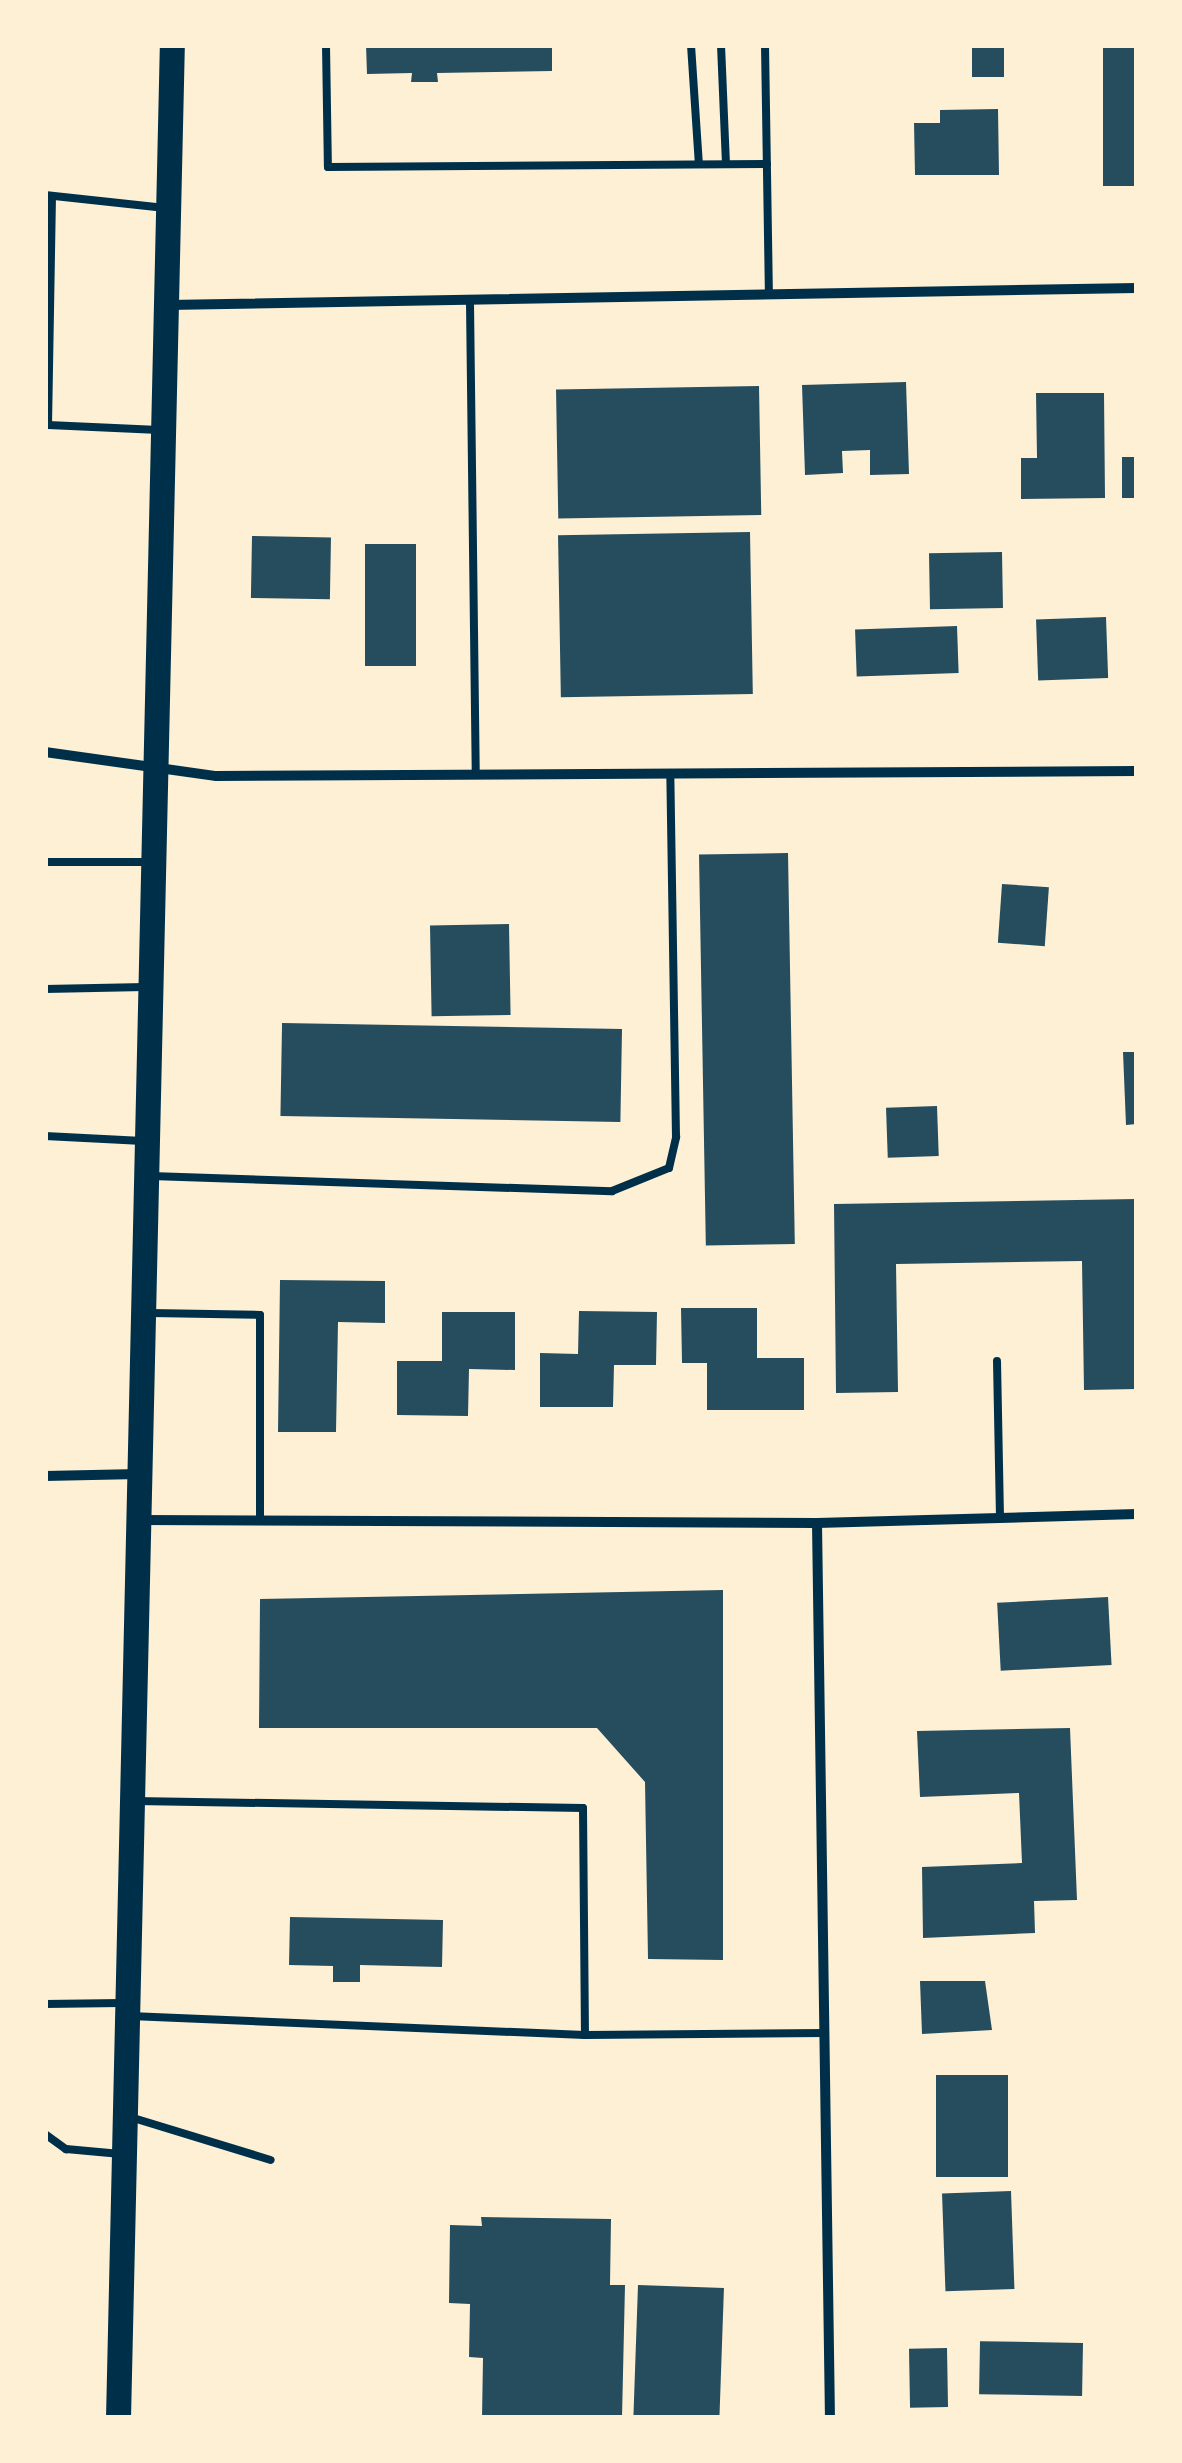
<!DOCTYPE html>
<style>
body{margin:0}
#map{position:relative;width:1182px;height:2463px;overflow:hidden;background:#fdf0d5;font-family:Jost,sans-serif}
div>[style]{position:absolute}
.building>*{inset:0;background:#264d5e;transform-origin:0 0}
.service>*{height:8px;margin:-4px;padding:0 4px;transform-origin:4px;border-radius:4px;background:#003049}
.minor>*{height:10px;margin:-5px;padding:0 5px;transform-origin:5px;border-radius:5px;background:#003049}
.primary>*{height:25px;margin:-12.5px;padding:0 12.5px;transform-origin:12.5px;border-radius:12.5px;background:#003049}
span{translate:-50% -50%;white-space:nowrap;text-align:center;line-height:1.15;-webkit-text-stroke:10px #fdf0d5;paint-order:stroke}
.frame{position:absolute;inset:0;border:48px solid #fdf0d5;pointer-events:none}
</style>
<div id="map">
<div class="building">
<div style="clip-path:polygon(366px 45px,552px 45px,552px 71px,437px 73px,438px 82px,411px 82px,412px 73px,367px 74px)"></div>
<div style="left:972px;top:45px;width:32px;height:32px"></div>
<div style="left:1103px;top:45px;width:34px;height:141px"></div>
<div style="clip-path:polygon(998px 109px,999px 175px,915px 175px,914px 123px,940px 123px,940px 110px)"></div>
<div style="clip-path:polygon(906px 382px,909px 474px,870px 475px,870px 450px,842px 451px,843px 473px,805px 475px,802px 385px)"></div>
<div style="left:759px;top:386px;width:129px;height:203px;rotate:89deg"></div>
<div style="clip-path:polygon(1036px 393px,1104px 393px,1105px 498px,1021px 499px,1021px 458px,1037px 458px)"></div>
<div style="left:1137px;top:457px;width:41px;height:15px;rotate:90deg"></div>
<div style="left:750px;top:532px;width:162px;height:192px;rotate:89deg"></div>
<div style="left:252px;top:536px;width:79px;height:62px;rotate:1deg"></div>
<div style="left:365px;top:544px;width:51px;height:122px"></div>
<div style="left:1002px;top:552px;width:56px;height:73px;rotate:89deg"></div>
<div style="left:1106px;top:617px;width:61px;height:70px;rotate:88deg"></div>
<div style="left:957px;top:626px;width:47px;height:102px;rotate:88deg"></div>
<div style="left:788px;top:853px;width:391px;height:89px;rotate:89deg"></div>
<div style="left:1002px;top:884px;width:47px;height:59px;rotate:4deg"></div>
<div style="left:509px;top:924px;width:91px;height:79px;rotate:89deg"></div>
<div style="left:622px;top:1029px;width:93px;height:340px;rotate:91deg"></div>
<div style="clip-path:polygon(1123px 1052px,1137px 1052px,1137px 1124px,1126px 1125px)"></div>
<div style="left:937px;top:1106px;width:50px;height:51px;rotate:88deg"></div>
<div style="clip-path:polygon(1137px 1199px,1137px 1389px,1084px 1390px,1082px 1261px,896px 1264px,898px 1392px,836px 1393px,834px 1204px)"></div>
<div style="clip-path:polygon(280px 1280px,385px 1281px,385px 1323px,338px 1322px,336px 1432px,278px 1432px)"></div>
<div style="clip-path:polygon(681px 1308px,757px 1308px,757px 1358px,804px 1358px,804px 1410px,707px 1410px,707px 1363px,682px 1363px)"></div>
<div style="clip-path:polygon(579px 1311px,657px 1312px,656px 1365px,614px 1365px,613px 1407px,540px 1407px,540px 1353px,578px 1354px)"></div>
<div style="clip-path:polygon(442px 1312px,515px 1312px,515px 1370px,469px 1369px,468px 1416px,397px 1415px,397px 1361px,442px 1361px)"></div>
<div style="clip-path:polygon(723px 1590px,723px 1960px,648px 1959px,645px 1782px,597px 1728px,259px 1728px,260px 1599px)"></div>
<div style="left:1108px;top:1597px;width:68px;height:111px;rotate:87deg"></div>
<div style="clip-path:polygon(1070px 1728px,1077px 1900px,1034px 1901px,1035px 1933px,923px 1938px,922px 1867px,1022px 1863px,1019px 1793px,920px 1797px,917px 1731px)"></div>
<div style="clip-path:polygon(290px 1917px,443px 1920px,442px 1967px,360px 1965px,360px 1982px,333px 1982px,333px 1966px,289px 1965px)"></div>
<div style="clip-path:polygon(920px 1981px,985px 1981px,992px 2030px,922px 2034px)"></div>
<div style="left:936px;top:2075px;width:72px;height:102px"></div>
<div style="left:1011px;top:2191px;width:98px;height:69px;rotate:88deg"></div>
<div style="clip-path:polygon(481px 2217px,611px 2219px,610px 2285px,625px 2285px,622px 2418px,482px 2418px,483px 2358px,469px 2357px,470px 2304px,449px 2303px,450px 2225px,482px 2226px)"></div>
<div style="left:638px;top:2285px;width:86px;height:133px;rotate:2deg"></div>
<div style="left:1083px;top:2343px;width:53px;height:103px;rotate:91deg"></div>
<div style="left:947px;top:2348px;width:59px;height:38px;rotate:89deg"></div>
</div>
<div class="service">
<div style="left:326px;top:45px;width:122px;rotate:89.1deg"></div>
<div style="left:328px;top:167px;width:439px;rotate:-0.4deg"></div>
<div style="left:691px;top:45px;width:119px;rotate:86.2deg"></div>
<div style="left:721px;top:45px;width:119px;rotate:87.6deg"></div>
<div style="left:765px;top:45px;width:250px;rotate:89.1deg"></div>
<div style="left:45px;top:195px;width:121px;rotate:6.2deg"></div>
<div style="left:52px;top:196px;width:229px;rotate:91deg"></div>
<div style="left:48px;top:425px;width:111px;rotate:2.6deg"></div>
<div style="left:470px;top:303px;width:471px;rotate:89.3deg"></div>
<div style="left:45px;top:862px;width:105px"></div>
<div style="left:45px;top:989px;width:100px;rotate:-1.1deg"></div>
<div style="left:45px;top:1136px;width:98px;rotate:2.9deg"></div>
<div style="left:151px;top:1176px;width:461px;rotate:1.9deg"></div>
<div style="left:612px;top:1191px;width:61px;rotate:-22deg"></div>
<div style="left:669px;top:1168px;width:32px;rotate:-77deg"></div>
<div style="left:676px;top:1137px;width:364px;rotate:-90.9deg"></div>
<div style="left:150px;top:1313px;width:110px;rotate:1deg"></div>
<div style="left:260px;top:1315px;width:206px;rotate:90deg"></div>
<div style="left:997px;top:1361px;width:157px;rotate:88.9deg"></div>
<div style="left:135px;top:1801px;width:448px;rotate:0.9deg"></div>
<div style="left:583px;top:1808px;width:227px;rotate:89.5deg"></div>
<div style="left:585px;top:2035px;width:240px;rotate:-0.5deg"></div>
<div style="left:45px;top:2004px;width:76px;rotate:-0.8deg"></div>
<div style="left:130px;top:2016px;width:455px;rotate:2.4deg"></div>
<div style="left:130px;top:2117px;width:147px;rotate:17deg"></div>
<div style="left:45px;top:2134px;width:26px;rotate:36deg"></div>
<div style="left:66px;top:2149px;width:55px;rotate:5.2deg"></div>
</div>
<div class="minor">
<div style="left:168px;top:305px;width:969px;rotate:-1.01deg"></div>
<div style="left:45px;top:752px;width:173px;rotate:8deg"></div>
<div style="left:216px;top:776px;width:921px;rotate:-0.31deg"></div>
<div style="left:45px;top:1476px;width:94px;rotate:-1.2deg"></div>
<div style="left:141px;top:1520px;width:676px;rotate:0.25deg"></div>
<div style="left:817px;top:1523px;width:320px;rotate:-1.6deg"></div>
<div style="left:817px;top:1523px;width:895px;rotate:89.17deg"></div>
</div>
<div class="primary">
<div style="left:118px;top:2418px;width:2374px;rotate:-88.7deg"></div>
</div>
<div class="frame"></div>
</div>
